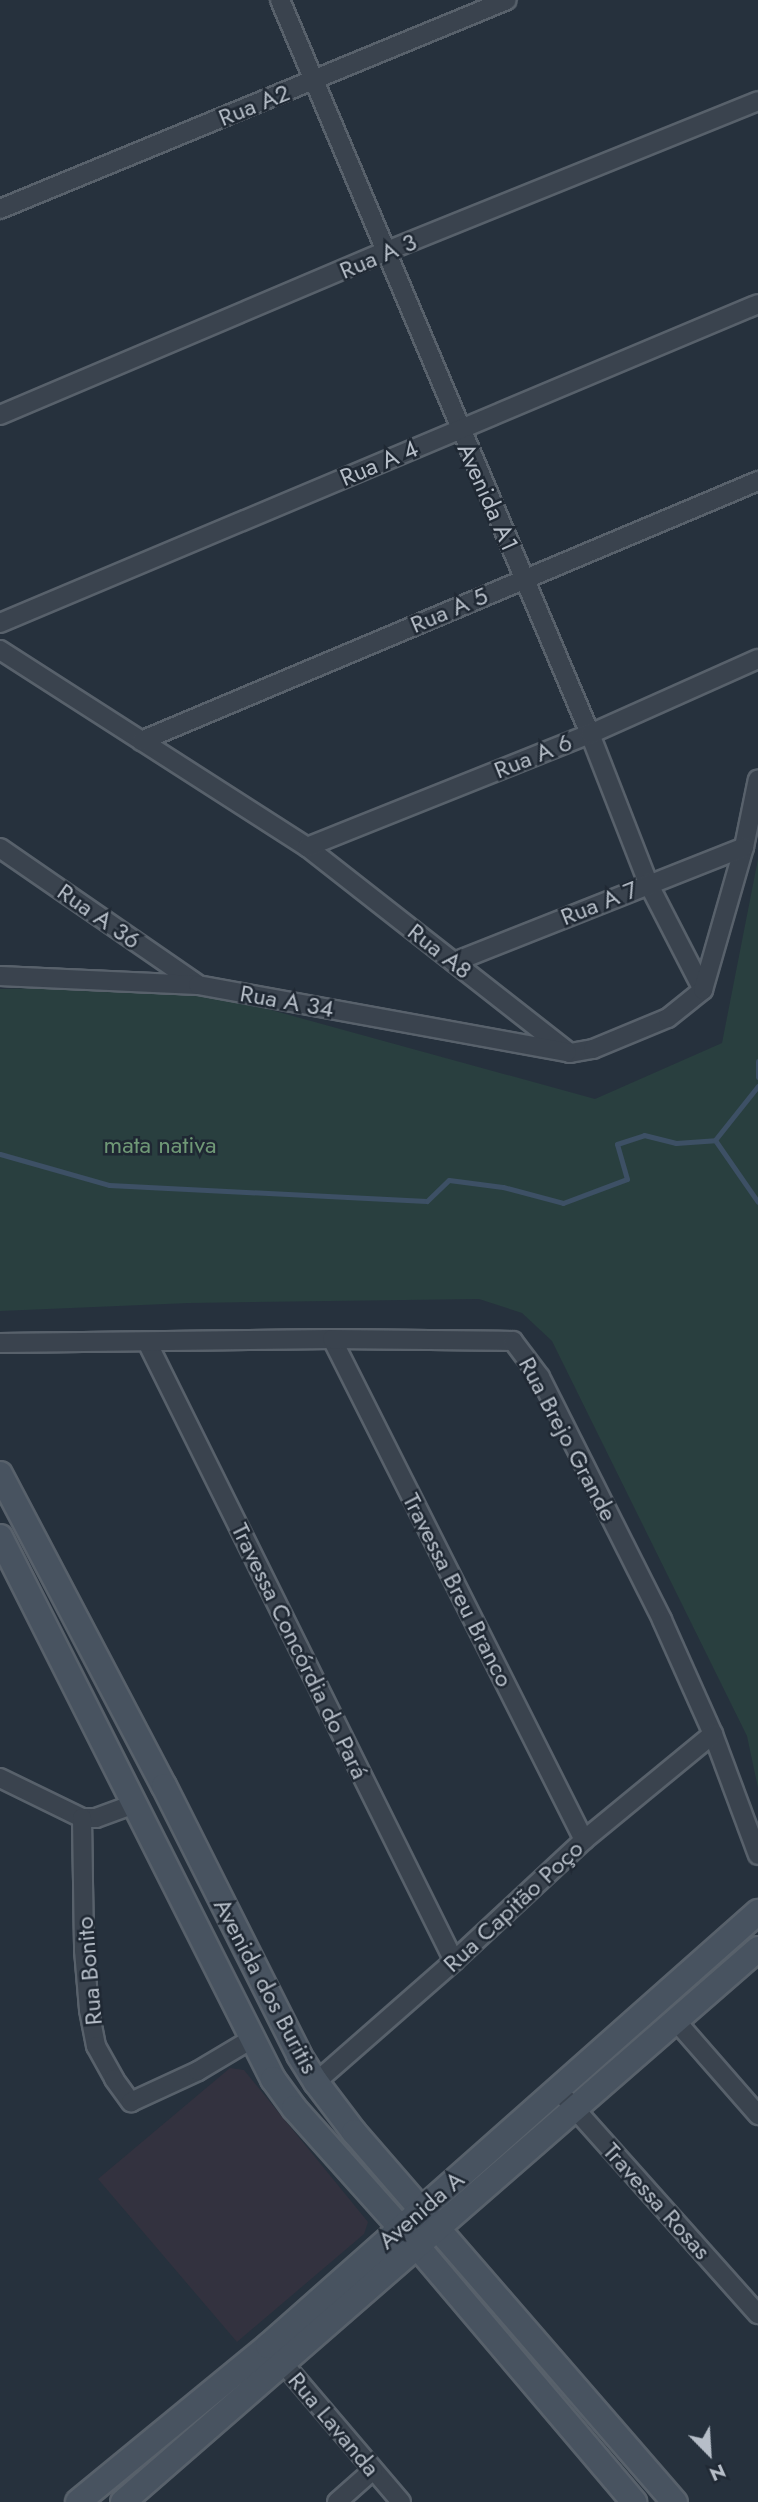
<!DOCTYPE html>
<meta charset="utf-8">
<style>
body{margin:0}
#map{position:relative;width:758px;height:2502px;overflow:hidden;background:#26313d;font-family:Jost,sans-serif}
div>[style]{position:absolute}
.medical>*{inset:0;background:#33323f}
.green>*{inset:0;background:#293f3f}
.stream>*{height:5px;margin:-2.5px;padding:0 2.5px;transform-origin:2.5px;border-radius:2.5px;background:#3d5065}
.roads{filter:drop-shadow(2px 0 #58616b) drop-shadow(-2px 0 #58616b) drop-shadow(0 2px #58616b) drop-shadow(0 -2px #58616b)}
.street>*{height:18px;margin:-9px;padding:0 9px;transform-origin:9px;border-radius:9px;background:#3a434e}
.secondary>*{height:24px;margin:-12px;padding:0 12px;transform-origin:12px;border-radius:12px;background:#485360}
span{translate:-50% -50%;white-space:nowrap;text-align:center;line-height:1.15;-webkit-text-stroke:5px #1f2833;paint-order:stroke}
.street-label{font-size:24px;color:#b6bec8}
.park-label{font-size:24px;color:#6f9876}
.north{position:absolute;left:674px;top:2418px;width:70px;height:70px;-webkit-text-stroke:5px #1f2833;paint-order:stroke;rotate:156deg;font-size:19px;font-weight:700;line-height:28px;text-align:center;color:#b6bec8}
.north::after{content:'';display:block;margin:auto;width:24px;height:32px;background:#b6bec8;clip-path:polygon(50% 0,100% 100%,50% 72%,0 100%)}
</style>
<div id="map">
<div class="medical">
<div style="clip-path:polygon(230px 2068px,244px 2070px,368px 2222px,364px 2234px,237px 2342px,98px 2179px)"></div>
</div>
<div class="green">
<div style="clip-path:polygon(758px 859px,758px 1788px,747px 1736px,552px 1341px,522px 1313px,479px 1299px,189px 1303px,0 1311px,0 989px,180px 985px,595px 1099px,722px 1043px)"></div>
</div>
<div class="stream">
<div style="left:758px;top:1061px;width:16px;rotate:90deg"></div>
<div style="left:715px;top:1140px;width:75px;rotate:55.3deg"></div>
<div style="left:0;top:1154px;width:113px;rotate:15.9deg"></div>
<div style="left:109px;top:1185px;width:318px;rotate:2.9deg"></div>
<div style="left:427px;top:1201px;width:30px;rotate:-44deg"></div>
<div style="left:449px;top:1180px;width:54px;rotate:7.4deg"></div>
<div style="left:503px;top:1187px;width:62px;rotate:14.9deg"></div>
<div style="left:563px;top:1203px;width:68px;rotate:-20.6deg"></div>
<div style="left:627px;top:1179px;width:36px;rotate:-106deg"></div>
<div style="left:617px;top:1144px;width:28px;rotate:-18deg"></div>
<div style="left:644px;top:1135px;width:33px;rotate:14deg"></div>
<div style="left:676px;top:1143px;width:39px;rotate:-4deg"></div>
<div style="left:715px;top:1140px;width:69px;rotate:-51.5deg"></div>
</div>
<div class="roads">
<div class="street">
<div style="left:280px;top:0;width:797px;rotate:67.1deg"></div>
<div style="left:590px;top:734px;width:160px;rotate:68.7deg"></div>
<div style="left:648px;top:883px;width:120px;rotate:62.8deg"></div>
<div style="left:0;top:209px;width:548px;rotate:-22.4deg"></div>
<div style="left:0;top:415px;width:420px;rotate:-23deg"></div>
<div style="left:387px;top:251px;width:400px;rotate:-22deg"></div>
<div style="left:0;top:623px;width:822px;rotate:-22.82deg"></div>
<div style="left:0;top:650px;width:365px;rotate:32.7deg"></div>
<div style="left:307px;top:847px;width:334px;rotate:38.1deg"></div>
<div style="left:570px;top:1053px;width:23px;rotate:-10deg"></div>
<div style="left:593px;top:1049px;width:81px;rotate:-22.5deg"></div>
<div style="left:668px;top:1018px;width:45px;rotate:-38.7deg"></div>
<div style="left:703px;top:990px;width:149px;rotate:-74deg"></div>
<div style="left:744px;top:847px;width:69px;rotate:-78.4deg"></div>
<div style="left:141px;top:741px;width:670px;rotate:-22.85deg"></div>
<div style="left:307px;top:847px;width:305px;rotate:-21.8deg"></div>
<div style="left:590px;top:734px;width:184px;rotate:-24.1deg"></div>
<div style="left:0;top:848px;width:238px;rotate:34.6deg"></div>
<div style="left:454px;top:962px;width:312px;rotate:-21.6deg"></div>
<div style="left:0;top:976px;width:198px;rotate:2.6deg"></div>
<div style="left:198px;top:985px;width:375px;rotate:10.3deg"></div>
<div style="left:332px;top:1339px;width:561px;rotate:63.3deg"></div>
<div style="left:147px;top:1342px;width:691px;rotate:63.62deg"></div>
<div style="left:0;top:1343px;width:332px;rotate:-0.7deg"></div>
<div style="left:332px;top:1339px;width:181px;rotate:0.6deg"></div>
<div style="left:513px;top:1341px;width:45px;rotate:53.1deg"></div>
<div style="left:540px;top:1377px;width:272px;rotate:63.3deg"></div>
<div style="left:662px;top:1620px;width:125px;rotate:65.9deg"></div>
<div style="left:713px;top:1734px;width:129px;rotate:69.6deg"></div>
<div style="left:0;top:1778px;width:91px;rotate:26deg"></div>
<div style="left:82px;top:1818px;width:14px"></div>
<div style="left:96px;top:1818px;width:40px;rotate:-20.2deg"></div>
<div style="left:82px;top:1818px;width:132px;rotate:89.1deg"></div>
<div style="left:84px;top:1950px;width:60px;rotate:85.2deg"></div>
<div style="left:89px;top:2010px;width:37px;rotate:79deg"></div>
<div style="left:96px;top:2046px;width:38px;rotate:61deg"></div>
<div style="left:114px;top:2079px;width:29px;rotate:54deg"></div>
<div style="left:131px;top:2102px;width:74px;rotate:-24.8deg"></div>
<div style="left:198px;top:2071px;width:63px;rotate:-30.7deg"></div>
<div style="left:676px;top:2021px;width:125px;rotate:48.9deg"></div>
<div style="left:316px;top:2082px;width:184px;rotate:-41.2deg"></div>
<div style="left:454px;top:1961px;width:178px;rotate:-42.9deg"></div>
<div style="left:584px;top:1840px;width:167px;rotate:-39.4deg"></div>
<div style="left:567px;top:2100px;width:287px;rotate:48.3deg"></div>
<div style="left:276px;top:2355px;width:193px;rotate:49.6deg"></div>
<div style="left:337px;top:2502px;width:48px;rotate:-41.6deg"></div>
</div>
<div class="secondary">
<div style="left:0;top:1474px;width:352px;rotate:62.3deg"></div>
<div style="left:164px;top:1786px;width:301px;rotate:63.3deg"></div>
<div style="left:299px;top:2055px;width:32px;rotate:58deg"></div>
<div style="left:316px;top:2082px;width:63px;rotate:52.8deg"></div>
<div style="left:354px;top:2132px;width:490px;rotate:49.1deg"></div>
<div style="left:0;top:1537px;width:607px;rotate:63.27deg"></div>
<div style="left:273px;top:2079px;width:36px;rotate:54deg"></div>
<div style="left:294px;top:2108px;width:185px;rotate:48.3deg"></div>
<div style="left:417px;top:2246px;width:336px;rotate:49.7deg"></div>
<div style="left:78px;top:2502px;width:246px;rotate:-39.4deg"></div>
<div style="left:268px;top:2346px;width:655px;rotate:-41.53deg"></div>
<div style="left:123px;top:2502px;width:842px;rotate:-41.05deg"></div>
</div>
</div>
<div class="street-label">
<span style="left:254px;top:105px;rotate:-22deg">Rua A2</span>
<span style="left:378px;top:256px;rotate:-23deg">Rua A 3</span>
<span style="left:379px;top:463px;rotate:-23deg">Rua A 4</span>
<span style="left:488px;top:497px;rotate:66deg">Avenida A1</span>
<span style="left:449px;top:610px;rotate:-23deg">Rua A 5</span>
<span style="left:533px;top:756px;rotate:-22deg">Rua A 6</span>
<span style="left:599px;top:903px;rotate:-22deg">Rua A 7</span>
<span style="left:99px;top:916px;rotate:35deg">Rua A 36</span>
<span style="left:440px;top:951px;rotate:38deg">Rua A8</span>
<span style="left:287px;top:1001px;rotate:10deg">Rua A 34</span>
<span style="left:568px;top:1439px;rotate:62deg">Rua Brejo Grande</span>
<span style="left:458px;top:1590px;rotate:63deg">Travessa Breu Branco</span>
<span style="left:300px;top:1651px;rotate:64deg">Travessa Concórdia do Pará</span>
<span style="left:513px;top:1906px;rotate:-43deg">Rua Capitão Poço</span>
<span style="left:89px;top:1971px;rotate:-95deg">Rua Bonito</span>
<span style="left:266px;top:1986px;rotate:62deg">Avenida dos Buritis</span>
<span style="left:657px;top:2201px;rotate:48deg">Travessa Rosas</span>
<span style="left:421px;top:2210px;rotate:-41deg">Avenida A</span>
<span style="left:334px;top:2424px;rotate:50deg">Rua Lavanda</span>
</div>
<div class="park-label">
<span style="left:160px;top:1145px">mata nativa</span>
</div>
<div class="north">N</div>
</div>
